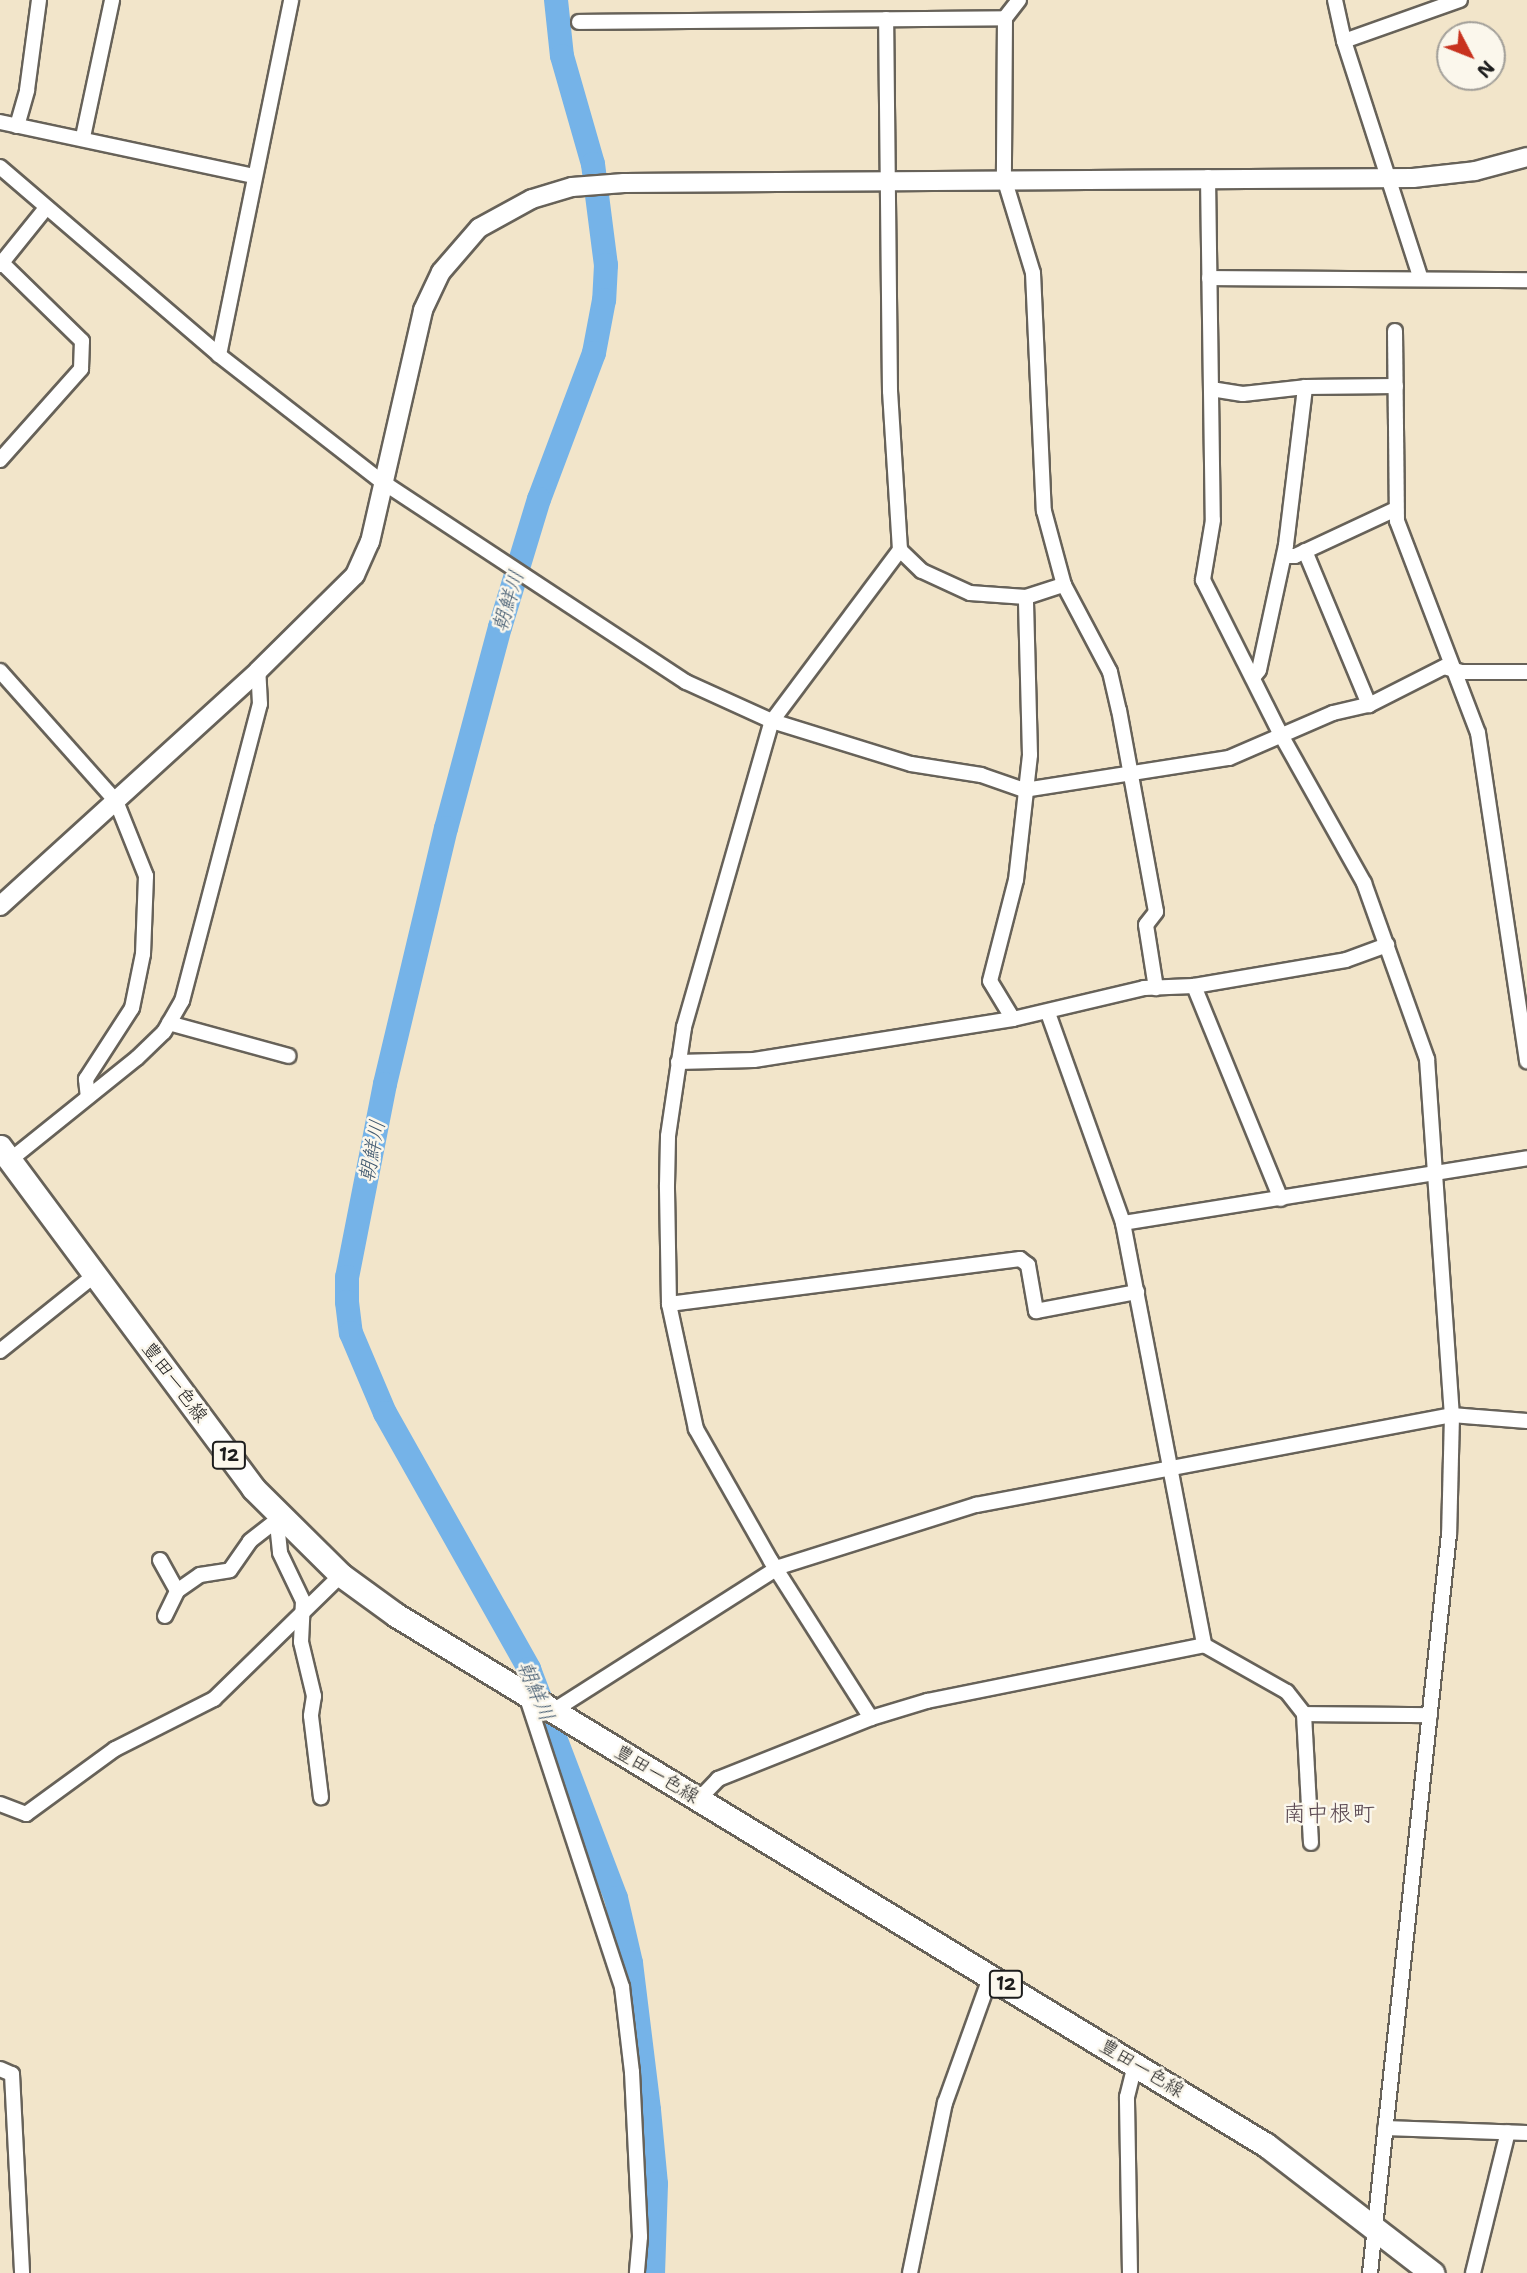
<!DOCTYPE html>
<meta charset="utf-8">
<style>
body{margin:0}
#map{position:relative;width:1527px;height:2273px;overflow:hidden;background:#f2e5ca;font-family:"Shantell Sans","Klee One",sans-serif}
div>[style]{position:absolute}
.river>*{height:24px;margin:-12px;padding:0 12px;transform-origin:12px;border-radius:12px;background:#75b3e8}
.roads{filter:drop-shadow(2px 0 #676259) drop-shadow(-2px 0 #676259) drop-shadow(0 2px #676259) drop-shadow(0 -2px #676259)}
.minor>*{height:14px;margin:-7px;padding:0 7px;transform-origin:7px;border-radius:7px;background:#fff}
.tertiary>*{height:18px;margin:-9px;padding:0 9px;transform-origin:9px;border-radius:9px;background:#fff}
.primary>*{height:23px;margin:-11.5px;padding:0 11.5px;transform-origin:11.5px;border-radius:11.5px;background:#fff}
span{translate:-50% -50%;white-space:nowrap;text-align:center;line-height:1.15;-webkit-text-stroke:5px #fbf7ec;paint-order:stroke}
.shield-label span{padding:2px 5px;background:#fbf7ec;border:2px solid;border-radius:5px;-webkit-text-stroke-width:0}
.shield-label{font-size:18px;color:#1c1c1c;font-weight:700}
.street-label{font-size:19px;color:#1c1c1c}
.water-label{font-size:21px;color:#40586e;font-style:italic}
.quarter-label{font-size:23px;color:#5a4851}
.north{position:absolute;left:1436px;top:21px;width:70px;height:70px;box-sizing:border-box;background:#fbf7ec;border:2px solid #a29f99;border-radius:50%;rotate:132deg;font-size:19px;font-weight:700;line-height:28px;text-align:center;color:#1c1c1c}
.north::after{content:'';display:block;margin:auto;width:24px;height:32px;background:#c8321e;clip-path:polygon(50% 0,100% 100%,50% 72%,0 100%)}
</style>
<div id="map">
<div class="river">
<div style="left:556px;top:0;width:56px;rotate:83.9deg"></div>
<div style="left:562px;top:56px;width:112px;rotate:74deg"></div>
<div style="left:593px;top:164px;width:102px;rotate:82.7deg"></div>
<div style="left:606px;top:265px;width:35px;rotate:93deg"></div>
<div style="left:604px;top:300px;width:54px;rotate:100.7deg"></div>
<div style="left:594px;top:353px;width:156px;rotate:110.6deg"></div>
<div style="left:539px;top:499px;width:134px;rotate:106.9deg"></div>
<div style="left:500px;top:627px;width:208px;rotate:105deg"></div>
<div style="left:446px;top:828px;width:263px;rotate:103.4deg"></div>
<div style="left:385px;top:1084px;width:197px;rotate:101.1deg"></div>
<div style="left:347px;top:1277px;width:25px;rotate:90deg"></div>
<div style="left:347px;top:1302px;width:31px;rotate:83deg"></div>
<div style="left:351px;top:1333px;width:87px;rotate:67deg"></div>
<div style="left:385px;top:1413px;width:294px;rotate:60.6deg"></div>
<div style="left:529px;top:1669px;width:245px;rotate:69.2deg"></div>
<div style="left:616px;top:1898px;width:67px;rotate:77deg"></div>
<div style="left:631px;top:1963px;width:148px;rotate:83deg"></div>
<div style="left:649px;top:2110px;width:74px;rotate:84.6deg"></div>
<div style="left:656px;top:2184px;width:89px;rotate:91.9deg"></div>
</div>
<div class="roads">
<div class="minor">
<div style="left:1019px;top:0;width:23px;rotate:128deg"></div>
<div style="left:1005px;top:18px;width:160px;rotate:90.4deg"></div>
<div style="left:1004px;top:178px;width:99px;rotate:73deg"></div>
<div style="left:1033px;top:273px;width:238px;rotate:87.4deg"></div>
<div style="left:1044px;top:511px;width:77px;rotate:74.9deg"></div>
<div style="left:1064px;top:585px;width:98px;rotate:62.1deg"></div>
<div style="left:1110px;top:672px;width:39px;rotate:77deg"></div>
<div style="left:1119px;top:710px;width:205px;rotate:79.6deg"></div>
<div style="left:1156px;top:912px;width:16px;rotate:128deg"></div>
<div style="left:1146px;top:925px;width:64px;rotate:81deg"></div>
<div style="left:1335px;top:0;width:42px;rotate:77.6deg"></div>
<div style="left:1344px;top:41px;width:250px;rotate:72.1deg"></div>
<div style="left:579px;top:22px;width:426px;rotate:-0.5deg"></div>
<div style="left:1344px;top:41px;width:123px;rotate:-19.5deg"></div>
<div style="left:0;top:122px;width:260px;rotate:12deg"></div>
<div style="left:17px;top:126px;width:37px;rotate:-74deg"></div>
<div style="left:27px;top:90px;width:91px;rotate:-82.4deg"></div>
<div style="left:83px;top:137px;width:140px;rotate:-78deg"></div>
<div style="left:0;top:167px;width:289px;rotate:40.6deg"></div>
<div style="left:219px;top:355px;width:205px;rotate:37.9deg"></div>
<div style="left:381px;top:481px;width:365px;rotate:33.4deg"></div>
<div style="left:686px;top:682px;width:94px;rotate:24.4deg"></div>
<div style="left:772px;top:721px;width:145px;rotate:17.2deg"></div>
<div style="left:911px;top:764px;width:71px;rotate:8.9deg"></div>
<div style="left:981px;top:775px;width:46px;rotate:19.2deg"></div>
<div style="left:1024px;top:790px;width:207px;rotate:-8.9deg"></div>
<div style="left:1229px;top:758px;width:113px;rotate:-23.4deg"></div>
<div style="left:1333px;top:713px;width:37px;rotate:-13deg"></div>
<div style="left:1369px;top:705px;width:84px;rotate:-26.9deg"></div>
<div style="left:1444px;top:667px;width:19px;rotate:16deg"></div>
<div style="left:1462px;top:672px;width:65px"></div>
<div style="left:1208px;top:177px;width:343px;rotate:89.2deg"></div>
<div style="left:1213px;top:520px;width:61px;rotate:99.5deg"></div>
<div style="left:1203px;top:580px;width:174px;rotate:63.3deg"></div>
<div style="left:1281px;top:735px;width:170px;rotate:60.7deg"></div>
<div style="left:1364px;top:883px;width:187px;rotate:70.3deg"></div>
<div style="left:1427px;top:1059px;width:357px;rotate:86deg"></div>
<div style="left:1452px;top:1415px;width:119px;rotate:91.4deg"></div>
<div style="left:1449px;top:1534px;width:743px;rotate:96.1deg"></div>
<div style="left:0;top:265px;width:73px;rotate:-51.1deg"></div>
<div style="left:1209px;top:278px;width:318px;rotate:0.4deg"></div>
<div style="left:1395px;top:331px;width:190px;rotate:89.4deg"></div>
<div style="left:1397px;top:521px;width:227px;rotate:69.1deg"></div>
<div style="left:1478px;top:733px;width:332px;rotate:81.5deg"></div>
<div style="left:219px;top:355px;width:362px;rotate:-78.5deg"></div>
<div style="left:1211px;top:389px;width:32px;rotate:9deg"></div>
<div style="left:1243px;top:394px;width:62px;rotate:-6.4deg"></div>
<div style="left:1305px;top:387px;width:91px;rotate:-0.6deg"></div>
<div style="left:0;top:460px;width:122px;rotate:-48.3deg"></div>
<div style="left:81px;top:369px;width:28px;rotate:-88deg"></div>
<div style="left:82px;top:341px;width:112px;rotate:-135.7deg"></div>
<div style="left:900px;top:550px;width:30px;rotate:44deg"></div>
<div style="left:922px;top:571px;width:53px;rotate:24.6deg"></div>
<div style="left:970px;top:593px;width:56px;rotate:4.1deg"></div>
<div style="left:1026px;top:597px;width:40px;rotate:-18deg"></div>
<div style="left:1305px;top:551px;width:167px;rotate:67.4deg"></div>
<div style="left:1284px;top:556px;width:11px"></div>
<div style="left:1295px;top:556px;width:111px;rotate:-25deg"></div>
<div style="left:0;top:671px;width:174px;rotate:48.3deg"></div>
<div style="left:116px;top:801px;width:81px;rotate:68.2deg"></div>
<div style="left:146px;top:876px;width:78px;rotate:92.2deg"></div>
<div style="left:143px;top:954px;width:55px;rotate:101.5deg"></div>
<div style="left:132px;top:1008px;width:85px;rotate:122.9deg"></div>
<div style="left:86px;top:1079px;width:18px;rotate:84deg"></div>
<div style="left:1255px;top:675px;width:6px;rotate:-51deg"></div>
<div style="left:1259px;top:670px;width:128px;rotate:-77.8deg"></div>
<div style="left:1286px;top:545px;width:159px;rotate:-83.1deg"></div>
<div style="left:1194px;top:986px;width:230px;rotate:67.8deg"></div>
<div style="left:1048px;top:1013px;width:223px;rotate:70.3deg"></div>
<div style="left:1123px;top:1223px;width:430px;rotate:79.1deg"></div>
<div style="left:1013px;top:1019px;width:44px;rotate:-121.2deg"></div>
<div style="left:990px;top:981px;width:104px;rotate:-75.6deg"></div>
<div style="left:1016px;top:880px;width:126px;rotate:-83.6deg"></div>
<div style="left:1030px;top:755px;width:158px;rotate:-91.5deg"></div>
<div style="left:169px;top:1023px;width:124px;rotate:15.4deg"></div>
<div style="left:678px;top:1062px;width:76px;rotate:-1.5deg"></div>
<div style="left:754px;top:1060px;width:262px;rotate:-9deg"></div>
<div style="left:1013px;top:1019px;width:135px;rotate:-13.3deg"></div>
<div style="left:1144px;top:988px;width:50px;rotate:-2.3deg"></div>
<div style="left:1194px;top:986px;width:154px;rotate:-9.7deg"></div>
<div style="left:1346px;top:960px;width:44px;rotate:-20.1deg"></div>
<div style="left:10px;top:1160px;width:163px;rotate:-38.8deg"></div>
<div style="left:137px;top:1058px;width:37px;rotate:-44deg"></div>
<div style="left:164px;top:1032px;width:36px;rotate:-60deg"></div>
<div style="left:182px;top:1001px;width:307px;rotate:-75.3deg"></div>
<div style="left:260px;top:704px;width:33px;rotate:-93deg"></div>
<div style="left:1123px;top:1223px;width:409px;rotate:-9.1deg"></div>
<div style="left:669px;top:1304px;width:354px;rotate:-7.3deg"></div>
<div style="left:1020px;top:1259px;width:10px;rotate:37deg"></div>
<div style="left:1028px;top:1265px;width:47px;rotate:80.1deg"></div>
<div style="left:1036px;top:1311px;width:103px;rotate:-10.7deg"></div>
<div style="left:0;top:1351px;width:122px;rotate:-38.7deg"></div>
<div style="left:276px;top:1514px;width:39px;rotate:84deg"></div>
<div style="left:280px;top:1553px;width:53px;rotate:64.4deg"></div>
<div style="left:303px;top:1601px;width:41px;rotate:92.8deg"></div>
<div style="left:301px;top:1642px;width:56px;rotate:76.5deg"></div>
<div style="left:314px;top:1696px;width:20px;rotate:99deg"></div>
<div style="left:311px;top:1716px;width:82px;rotate:83deg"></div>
<div style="left:160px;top:1560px;width:35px;rotate:61deg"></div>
<div style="left:177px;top:1591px;width:28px;rotate:-35deg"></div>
<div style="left:200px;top:1575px;width:30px;rotate:-9deg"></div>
<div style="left:230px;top:1570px;width:35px;rotate:-55deg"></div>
<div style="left:250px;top:1541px;width:33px;rotate:-38deg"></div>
<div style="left:165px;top:1616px;width:28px;rotate:-64deg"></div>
<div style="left:526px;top:1695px;width:307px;rotate:71.8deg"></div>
<div style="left:622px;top:1987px;width:86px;rotate:83.3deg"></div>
<div style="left:632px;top:2072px;width:165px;rotate:87.2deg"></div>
<div style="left:640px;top:2237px;width:36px;rotate:95deg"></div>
<div style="left:553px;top:1711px;width:268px;rotate:-32.5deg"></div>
<div style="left:779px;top:1567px;width:207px;rotate:-17.5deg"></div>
<div style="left:976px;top:1505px;width:484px;rotate:-10.7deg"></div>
<div style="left:1452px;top:1415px;width:75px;rotate:4.6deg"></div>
<div style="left:1304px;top:1714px;width:126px;rotate:0.5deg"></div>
<div style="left:871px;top:1718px;width:186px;rotate:-122.5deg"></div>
<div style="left:771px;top:1561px;width:152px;rotate:-119.6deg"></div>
<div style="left:696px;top:1429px;width:128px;rotate:-102.2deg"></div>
<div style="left:669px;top:1304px;width:119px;rotate:-91deg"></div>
<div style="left:667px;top:1185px;width:49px;rotate:-88.8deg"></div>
<div style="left:668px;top:1136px;width:110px;rotate:-81.6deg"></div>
<div style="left:684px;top:1027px;width:318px;rotate:-74deg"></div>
<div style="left:772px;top:721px;width:214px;rotate:-53.2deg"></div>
<div style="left:900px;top:550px;width:159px;rotate:-93.6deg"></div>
<div style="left:890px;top:391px;width:372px;rotate:-90.6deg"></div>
<div style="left:699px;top:1799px;width:28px;rotate:-46deg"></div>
<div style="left:718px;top:1779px;width:165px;rotate:-21.7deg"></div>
<div style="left:871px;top:1718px;width:59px;rotate:-16.9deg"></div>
<div style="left:927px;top:1701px;width:283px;rotate:-11.4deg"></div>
<div style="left:1204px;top:1645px;width:95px;rotate:29.5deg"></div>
<div style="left:1287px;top:1692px;width:28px;rotate:52deg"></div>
<div style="left:1304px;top:1714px;width:129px;rotate:86.9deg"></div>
<div style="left:0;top:1804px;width:28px;rotate:21deg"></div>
<div style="left:26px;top:1814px;width:110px;rotate:-36.1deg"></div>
<div style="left:115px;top:1749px;width:111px;rotate:-26.8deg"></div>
<div style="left:214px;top:1699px;width:177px;rotate:-44.3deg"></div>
<div style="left:0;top:2069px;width:13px;rotate:23deg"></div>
<div style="left:12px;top:2074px;width:199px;rotate:87.1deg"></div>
<div style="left:1385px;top:2128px;width:142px;rotate:2deg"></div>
<div style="left:910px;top:2273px;width:174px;rotate:-78.4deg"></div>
<div style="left:945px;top:2103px;width:136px;rotate:-70.2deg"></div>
<div style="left:1130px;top:2273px;width:176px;rotate:-91deg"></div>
<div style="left:1127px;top:2097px;width:34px;rotate:-76deg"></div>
<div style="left:1473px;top:2273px;width:145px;rotate:-76.1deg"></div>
</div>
<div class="tertiary">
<div style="left:0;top:906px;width:349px;rotate:-42.3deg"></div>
<div style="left:258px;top:671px;width:136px;rotate:-44.7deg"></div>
<div style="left:355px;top:575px;width:36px;rotate:-66deg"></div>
<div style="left:370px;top:542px;width:238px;rotate:-77.1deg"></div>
<div style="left:423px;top:310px;width:42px;rotate:-64.7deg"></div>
<div style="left:441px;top:272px;width:58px;rotate:-49.2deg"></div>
<div style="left:479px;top:228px;width:60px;rotate:-28.7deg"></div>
<div style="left:532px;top:199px;width:42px;rotate:-16.7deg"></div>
<div style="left:572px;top:187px;width:52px;rotate:-4.4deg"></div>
<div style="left:624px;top:183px;width:789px;rotate:-0.36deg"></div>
<div style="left:1413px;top:178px;width:62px;rotate:-6.4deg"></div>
<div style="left:1475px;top:171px;width:54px;rotate:-15.1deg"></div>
</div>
<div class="primary">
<div style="left:0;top:1147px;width:425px;rotate:53.4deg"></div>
<div style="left:253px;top:1488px;width:124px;rotate:44.7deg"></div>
<div style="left:341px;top:1575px;width:68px;rotate:36deg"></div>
<div style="left:396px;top:1615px;width:1019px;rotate:31.35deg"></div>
<div style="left:1266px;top:2145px;width:210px;rotate:37.6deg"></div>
</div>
</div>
<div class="shield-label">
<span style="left:229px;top:1455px">12</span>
<span style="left:1006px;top:1984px">12</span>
</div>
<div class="street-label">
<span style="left:175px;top:1382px;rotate:53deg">豊田一色線</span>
<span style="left:657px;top:1774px;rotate:31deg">豊田一色線</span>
<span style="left:1142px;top:2068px;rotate:31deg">豊田一色線</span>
</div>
<div class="water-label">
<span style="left:508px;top:601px;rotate:-73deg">朝鮮川</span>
<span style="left:372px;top:1151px;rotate:-79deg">朝鮮川</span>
<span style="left:536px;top:1691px;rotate:67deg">朝鮮川</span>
</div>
<div class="quarter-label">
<span style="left:1329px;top:1813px">南中根町</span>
</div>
<div class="north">N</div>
</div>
